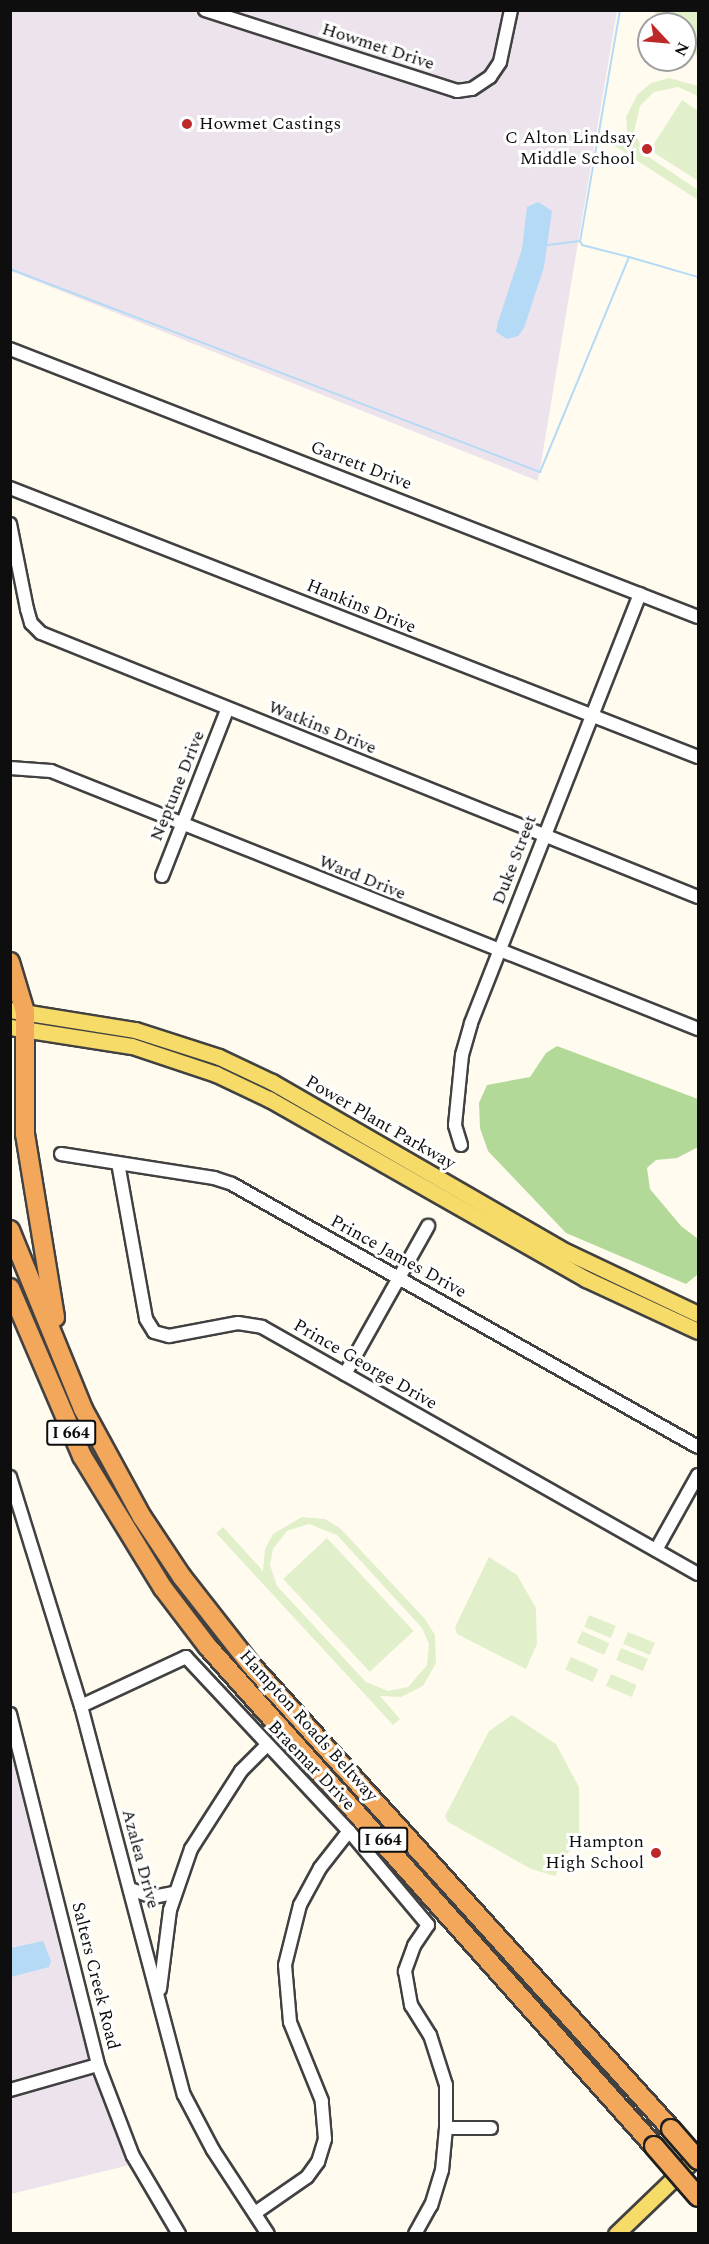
<!DOCTYPE html>
<style>
body{margin:0}
#map{position:relative;width:709px;height:2244px;overflow:hidden;background:#fffcef;font-family:Spectral,serif}
div>[style]{position:absolute}
.industrial>*{inset:0;background:#ece3ed}
.forest>*{inset:0;background:#b3d999}
.pitch>*{inset:0;background:#e1f0cb;transform-origin:0 0}
.water>*{inset:0;background:#b5daf5}
.stream>*{height:2px;margin:-1px;padding:0 1px;transform-origin:1px;border-radius:1px;background:#b5daf5}
.roads{filter:drop-shadow(2px 0 #414141) drop-shadow(-2px 0 #414141) drop-shadow(0 2px #414141) drop-shadow(0 -2px #414141)}
.minor>*{height:12px;margin:-6px;padding:0 6px;transform-origin:6px;border-radius:6px;background:#fff}
.major>*{height:15px;margin:-7.5px;padding:0 7.5px;transform-origin:7.5px;border-radius:7.5px;background:#f6db68}
.highway>*{height:18px;margin:-9px;padding:0 9px;transform-origin:9px;border-radius:9px;background:#f2a75a}
.bridges{filter:drop-shadow(2px 0 #1f1f1f) drop-shadow(-2px 0 #1f1f1f) drop-shadow(0 2px #1f1f1f) drop-shadow(0 -2px #1f1f1f)}
.highway-bridge>*{height:18px;margin:-9px;padding:0 9px;transform-origin:9px;border-radius:9px;background:#f2a75a}
.dots>*{width:16px;height:16px;translate:-50% -50%;box-sizing:border-box;border:3px solid #fff;border-radius:50%}
span{translate:-50% -50%;white-space:nowrap;text-align:center;line-height:1.15;-webkit-text-stroke:6px #fff;paint-order:stroke}
.shield-label span{padding:2px 4px;background:#fff;border:2px solid;border-radius:4px;-webkit-text-stroke-width:0}
.shield-label{font-size:16px;color:#0e0e0e;font-weight:700}
.street-label{font-size:18px;color:#0e0e0e}
.poi-label{font-size:18px;color:#0e0e0e}
.left{translate:0 -50%;text-align:left}
.right{translate:-100% -50%;text-align:right}
.frame{position:absolute;inset:0;border:12px solid #0e0e0e;pointer-events:none}
.north{position:absolute;left:637px;top:12px;width:60px;height:60px;box-sizing:border-box;background:#fff;border:2px solid #9f9f9f;border-radius:50%;rotate:116deg;font-size:16px;font-weight:700;line-height:24px;text-align:center;color:#0e0e0e}
.north::after{content:'';display:block;margin:auto;width:21px;height:27px;background:#bd2828;clip-path:polygon(50% 0,100% 100%,50% 72%,0 100%)}
</style>
<div id="map">
<div class="industrial">
<div style="clip-path:polygon(10px 11px,617px 11px,538px 481px,11px 271px)"></div>
<div style="clip-path:polygon(10px 1747px,101px 2098px,130px 2165px,11px 2194px)"></div>
</div>
<div class="forest">
<div style="clip-path:polygon(557px 1046px,698px 1099px,698px 1147px,677px 1158px,656px 1160px,647px 1168px,650px 1189px,681px 1226px,698px 1239px,698px 1274px,686px 1284px,566px 1233px,488px 1151px,480px 1128px,479px 1103px,487px 1085px,530px 1077px,546px 1053px)"></div>
</div>
<div class="pitch">
<div style="clip-path:polygon(653px 11px,698px 11px,698px 57px,685px 43px,685px 24px,667px 24px)"></div>
<div style="clip-path:polygon(669px 78px,698px 86px,698px 96px,678px 87px,654px 92px,640px 106px,634px 132px,646px 155px,698px 190px,698px 200px,613px 145px,618px 137px,628px 144px,626px 117px,637px 95px,651px 83px)"></div>
<div style="clip-path:polygon(682px 100px,698px 111px,698px 181px,650px 150px)"></div>
<div style="clip-path:polygon(evenodd,302px 1517px,325px 1519px,340px 1528px,425px 1619px,435px 1635px,436px 1663px,423px 1686px,401px 1697px,380px 1696px,400px 1719px,393px 1725px,216px 1533px,223px 1527px,263px 1571px,265px 1549px,273px 1534px,302px 1517px,309px 1524px,337px 1535px,422px 1628px,429px 1644px,427px 1665px,408px 1687px,388px 1691px,366px 1682px,277px 1586px,270px 1565px,273px 1549px,287px 1531px,309px 1524px)"></div>
<div style="left:327px;top:1538px;width:127px;height:60px;rotate:47deg"></div>
<div style="clip-path:polygon(489px 1557px,517px 1575px,536px 1608px,537px 1644px,526px 1669px,457px 1634px,455px 1627px)"></div>
<div style="left:589px;top:1615px;width:29px;height:13px;rotate:22deg"></div>
<div style="left:582px;top:1631px;width:30px;height:13px;rotate:24deg"></div>
<div style="left:628px;top:1632px;width:29px;height:13px;rotate:22deg"></div>
<div style="left:621px;top:1648px;width:29px;height:13px;rotate:22deg"></div>
<div style="left:571px;top:1657px;width:30px;height:14px;rotate:24deg"></div>
<div style="left:611px;top:1674px;width:28px;height:13px;rotate:23deg"></div>
<div style="clip-path:polygon(512px 1715px,556px 1744px,579px 1787px,579px 1833px,555px 1876px,531px 1869px,448px 1822px,445px 1816px,489px 1731px)"></div>
</div>
<div class="water">
<div style="clip-path:polygon(538px 202px,552px 211px,544px 267px,524px 328px,518px 336px,507px 339px,496px 332px,498px 322px,522px 249px,527px 207px)"></div>
<div style="clip-path:polygon(43px 1941px,51px 1961px,49px 1967px,11px 1977px,11px 1948px)"></div>
</div>
<div class="stream">
<div style="left:620px;top:10px;width:234px;rotate:99.8deg"></div>
<div style="left:580px;top:241px;width:4px;rotate:63deg"></div>
<div style="left:582px;top:245px;width:49px;rotate:14.3deg"></div>
<div style="left:548px;top:245px;width:32px;rotate:-7deg"></div>
<div style="left:10px;top:269px;width:568px;rotate:20.96deg"></div>
<div style="left:540px;top:472px;width:233px;rotate:-67.5deg"></div>
<div style="left:629px;top:257px;width:72px;rotate:16.2deg"></div>
</div>
<div class="roads">
<div class="minor">
<div style="left:205px;top:10px;width:265px;rotate:17.8deg"></div>
<div style="left:457px;top:91px;width:15px;rotate:-8deg"></div>
<div style="left:472px;top:89px;width:22px;rotate:-34deg"></div>
<div style="left:490px;top:77px;width:18px;rotate:-56deg"></div>
<div style="left:500px;top:62px;width:53px;rotate:-78.1deg"></div>
<div style="left:10px;top:349px;width:738px;rotate:21.28deg"></div>
<div style="left:10px;top:488px;width:739px;rotate:21.35deg"></div>
<div style="left:10px;top:524px;width:87px;rotate:78.7deg"></div>
<div style="left:27px;top:609px;width:15px;rotate:74deg"></div>
<div style="left:31px;top:623px;width:14px;rotate:45deg"></div>
<div style="left:41px;top:633px;width:708px;rotate:21.89deg"></div>
<div style="left:10px;top:768px;width:41px;rotate:4.2deg"></div>
<div style="left:51px;top:771px;width:697px;rotate:21.74deg"></div>
<div style="left:162px;top:876px;width:178px;rotate:-68.6deg"></div>
<div style="left:461px;top:1145px;width:21px;rotate:-107deg"></div>
<div style="left:455px;top:1125px;width:70px;rotate:-84.3deg"></div>
<div style="left:462px;top:1055px;width:33px;rotate:-74deg"></div>
<div style="left:471px;top:1023px;width:461px;rotate:-68.5deg"></div>
<div style="left:61px;top:1154px;width:155px;rotate:8.9deg"></div>
<div style="left:214px;top:1178px;width:19px;rotate:18deg"></div>
<div style="left:232px;top:1184px;width:535px;rotate:29.44deg"></div>
<div style="left:118px;top:1163px;width:158px;rotate:79.8deg"></div>
<div style="left:146px;top:1319px;width:15px;rotate:58deg"></div>
<div style="left:154px;top:1332px;width:16px;rotate:15deg"></div>
<div style="left:169px;top:1336px;width:70px;rotate:-10.7deg"></div>
<div style="left:238px;top:1323px;width:24px;rotate:9deg"></div>
<div style="left:262px;top:1327px;width:501px;rotate:29.53deg"></div>
<div style="left:345px;top:1374px;width:170px;rotate:-60.7deg"></div>
<div style="left:10px;top:1477px;width:240px;rotate:72.8deg"></div>
<div style="left:81px;top:1706px;width:402px;rotate:75.2deg"></div>
<div style="left:184px;top:2095px;width:62px;rotate:62.2deg"></div>
<div style="left:213px;top:2150px;width:100px;rotate:56.8deg"></div>
<div style="left:656px;top:1550px;width:86px;rotate:-60.8deg"></div>
<div style="left:81px;top:1706px;width:116px;rotate:-25deg"></div>
<div style="left:186px;top:1657px;width:238px;rotate:46.9deg"></div>
<div style="left:349px;top:1831px;width:123px;rotate:50deg"></div>
<div style="left:428px;top:1925px;width:25px;rotate:124deg"></div>
<div style="left:414px;top:1946px;width:27px;rotate:110deg"></div>
<div style="left:405px;top:1971px;width:35px;rotate:80deg"></div>
<div style="left:411px;top:2005px;width:36px;rotate:58deg"></div>
<div style="left:430px;top:2035px;width:52px;rotate:72.3deg"></div>
<div style="left:446px;top:2085px;width:43px;rotate:90deg"></div>
<div style="left:446px;top:2128px;width:42px;rotate:95.4deg"></div>
<div style="left:442px;top:2170px;width:37px;rotate:107deg"></div>
<div style="left:431px;top:2205px;width:33px;rotate:119deg"></div>
<div style="left:10px;top:1714px;width:362px;rotate:75.9deg"></div>
<div style="left:98px;top:2065px;width:97px;rotate:69deg"></div>
<div style="left:133px;top:2156px;width:91px;rotate:59.5deg"></div>
<div style="left:130px;top:1889px;width:24px;rotate:19deg"></div>
<div style="left:153px;top:1897px;width:21px;rotate:-11deg"></div>
<div style="left:160px;top:1989px;width:80px;rotate:-82.8deg"></div>
<div style="left:170px;top:1910px;width:65px;rotate:-71deg"></div>
<div style="left:191px;top:1849px;width:93px;rotate:-57.3deg"></div>
<div style="left:241px;top:1771px;width:35px;rotate:-45deg"></div>
<div style="left:10px;top:2090px;width:91px;rotate:-15.9deg"></div>
<div style="left:446px;top:2128px;width:45px"></div>
<div style="left:255px;top:2213px;width:63px;rotate:-34.7deg"></div>
<div style="left:307px;top:2177px;width:19px;rotate:-54deg"></div>
<div style="left:318px;top:2162px;width:24px;rotate:-73deg"></div>
<div style="left:325px;top:2139px;width:38px;rotate:-95deg"></div>
<div style="left:322px;top:2101px;width:85px;rotate:-112.1deg"></div>
<div style="left:290px;top:2022px;width:57px;rotate:-95deg"></div>
<div style="left:285px;top:1965px;width:62px;rotate:-76deg"></div>
<div style="left:300px;top:1905px;width:42px;rotate:-61.6deg"></div>
<div style="left:320px;top:1868px;width:47px;rotate:-51.9deg"></div>
</div>
<div class="major">
<div style="left:10px;top:1010px;width:127px;rotate:9.1deg"></div>
<div style="left:135px;top:1030px;width:88px;rotate:17.8deg"></div>
<div style="left:219px;top:1057px;width:59px;rotate:25.3deg"></div>
<div style="left:272px;top:1082px;width:340px;rotate:30deg"></div>
<div style="left:567px;top:1252px;width:145px;rotate:25.3deg"></div>
<div style="left:10px;top:1027px;width:123px;rotate:8.9deg"></div>
<div style="left:132px;top:1046px;width:89px;rotate:18.4deg"></div>
<div style="left:216px;top:1074px;width:59px;rotate:25.3deg"></div>
<div style="left:269px;top:1099px;width:365px;rotate:29.6deg"></div>
<div style="left:586px;top:1279px;width:123px;rotate:24.9deg"></div>
<div style="left:616px;top:2234px;width:114px;rotate:-43.9deg"></div>
</div>
<div class="highway">
<div style="left:10px;top:962px;width:52px;rotate:73.3deg"></div>
<div style="left:25px;top:1012px;width:122px;rotate:90deg"></div>
<div style="left:25px;top:1134px;width:186px;rotate:80.7deg"></div>
<div style="left:10px;top:1230px;width:193px;rotate:67.8deg"></div>
<div style="left:83px;top:1409px;width:123px;rotate:61.4deg"></div>
<div style="left:142px;top:1517px;width:72px;rotate:56.3deg"></div>
<div style="left:182px;top:1577px;width:112px;rotate:51.9deg"></div>
<div style="left:251px;top:1665px;width:626px;rotate:47.85deg"></div>
<div style="left:10px;top:1288px;width:183px;rotate:66.8deg"></div>
<div style="left:82px;top:1456px;width:155px;rotate:58.5deg"></div>
<div style="left:163px;top:1588px;width:74px;rotate:52.7deg"></div>
<div style="left:208px;top:1647px;width:669px;rotate:48.21deg"></div>
</div>
</div>
<div class="bridges">
<div class="highway-bridge">
<div style="left:671px;top:2129px;width:41px;rotate:48.9deg"></div>
<div style="left:654px;top:2146px;width:67px;rotate:49.2deg"></div>
</div>
</div>
<div class="dots">
<div style="left:187px;top:124px;background:#bd2828"></div>
<div style="left:647px;top:149px;background:#bd2828"></div>
<div style="left:656px;top:1853px;background:#bd2828"></div>
</div>
<div class="shield-label">
<span style="left:71px;top:1433px">I 664</span>
<span style="left:383px;top:1840px">I 664</span>
</div>
<div class="street-label">
<span style="left:378px;top:47px;rotate:18deg">Howmet Drive</span>
<span style="left:361px;top:466px;rotate:21deg">Garrett Drive</span>
<span style="left:361px;top:607px;rotate:22deg">Hankins Drive</span>
<span style="left:322px;top:728px;rotate:22deg">Watkins Drive</span>
<span style="left:178px;top:786px;rotate:-68deg">Neptune Drive</span>
<span style="left:515px;top:860px;rotate:-69deg">Duke Street</span>
<span style="left:362px;top:878px;rotate:22deg">Ward Drive</span>
<span style="left:380px;top:1123px;rotate:30deg">Power Plant Parkway</span>
<span style="left:398px;top:1257px;rotate:29deg">Prince James Drive</span>
<span style="left:365px;top:1365px;rotate:30deg">Prince George Drive</span>
<span style="left:308px;top:1726px;rotate:48deg">Hampton Roads Beltway</span>
<span style="left:311px;top:1766px;rotate:46deg">Braemar Drive</span>
<span style="left:140px;top:1859px;rotate:75deg">Azalea Drive</span>
<span style="left:95px;top:1976px;rotate:76deg">Salters Creek Road</span>
</div>
<div class="poi-label">
<span class="left" style="left:199px;top:124px">Howmet Castings</span>
<span class="right" style="left:635px;top:149px">C Alton Lindsay<br>Middle School</span>
<span class="right" style="left:644px;top:1853px">Hampton<br>High School</span>
</div>
<div class="frame"></div>
<div class="north">N</div>
</div>
